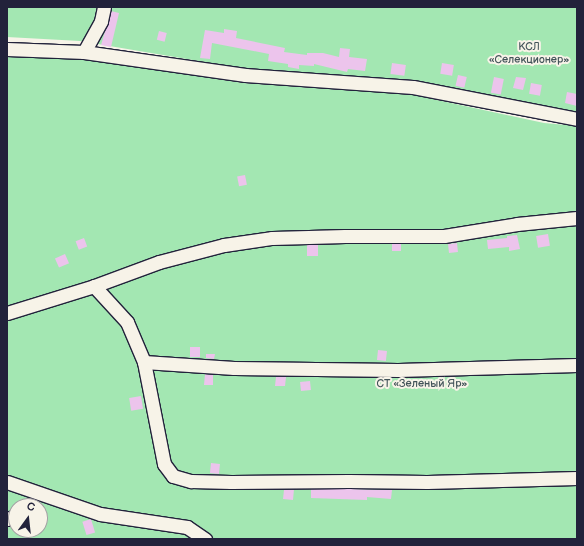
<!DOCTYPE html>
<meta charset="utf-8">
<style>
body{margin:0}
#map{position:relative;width:584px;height:546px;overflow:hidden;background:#f7f3e8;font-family:"Balsamiq Sans",sans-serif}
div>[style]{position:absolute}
.green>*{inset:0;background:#a3e7b2}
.building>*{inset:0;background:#ecc4ec;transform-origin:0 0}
.roads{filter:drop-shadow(1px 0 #22223b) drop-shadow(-1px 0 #22223b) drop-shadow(0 1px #22223b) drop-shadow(0 -1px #22223b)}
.street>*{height:13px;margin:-6.5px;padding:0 6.5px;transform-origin:6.5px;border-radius:6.5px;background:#f7f3e8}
span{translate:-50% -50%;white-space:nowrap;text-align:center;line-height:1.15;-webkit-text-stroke:4px #f7f3e8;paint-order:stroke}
.park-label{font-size:11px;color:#425359}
.frame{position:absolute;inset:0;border:8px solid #22223b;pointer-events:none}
.north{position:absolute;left:8px;top:498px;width:40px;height:40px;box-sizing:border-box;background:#f7f3e8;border:1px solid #a29fa3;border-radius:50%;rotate:15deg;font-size:11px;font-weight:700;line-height:16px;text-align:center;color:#22223b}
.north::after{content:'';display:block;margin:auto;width:14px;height:18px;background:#22223b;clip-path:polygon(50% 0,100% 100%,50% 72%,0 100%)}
</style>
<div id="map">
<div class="green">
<div style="clip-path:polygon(7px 7px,577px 7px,577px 112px,388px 81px,234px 67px,80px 41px,7px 37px)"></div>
<div style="clip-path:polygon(evenodd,7px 56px,88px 59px,243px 83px,414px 95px,544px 123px,577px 126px,577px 539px,7px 539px,7px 56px,16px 506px,40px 506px,40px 530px,16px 530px,16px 506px)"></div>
</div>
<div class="building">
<div style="clip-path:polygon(111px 11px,119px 13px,111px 47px,101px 45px)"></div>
<div style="clip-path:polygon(224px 29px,237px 31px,236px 38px,285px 48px,284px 52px,307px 55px,307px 53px,323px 53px,339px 57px,340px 48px,350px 49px,349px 57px,367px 59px,365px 71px,348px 69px,347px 72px,314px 64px,314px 66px,299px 65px,299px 69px,288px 67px,288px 64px,268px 61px,269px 54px,212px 43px,210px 59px,200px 58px,205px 30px,224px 33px)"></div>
<div style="left:159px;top:31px;width:8px;height:9px;rotate:14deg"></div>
<div style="left:392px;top:63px;width:14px;height:11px;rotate:8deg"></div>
<div style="left:442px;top:63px;width:12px;height:11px;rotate:9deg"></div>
<div style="left:458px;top:75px;width:9px;height:11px;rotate:13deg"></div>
<div style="left:494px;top:77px;width:10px;height:16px;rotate:11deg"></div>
<div style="clip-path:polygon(516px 77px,526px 78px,523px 90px,513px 88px)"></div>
<div style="left:531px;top:83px;width:11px;height:11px;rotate:10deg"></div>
<div style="clip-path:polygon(567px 92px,577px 94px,577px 106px,565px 103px)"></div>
<div style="left:245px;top:175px;width:10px;height:8px;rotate:79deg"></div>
<div style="left:548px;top:234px;width:12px;height:12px;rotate:81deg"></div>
<div style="clip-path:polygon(517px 235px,520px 249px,509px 251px,509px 247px,488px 249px,487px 240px,507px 238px,507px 236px)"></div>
<div style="left:84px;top:238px;width:9px;height:9px;rotate:69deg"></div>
<div style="left:457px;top:243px;width:9px;height:9px;rotate:84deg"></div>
<div style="left:392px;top:244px;width:9px;height:7px"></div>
<div style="left:307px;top:245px;width:11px;height:11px"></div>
<div style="left:65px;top:254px;width:10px;height:11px;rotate:66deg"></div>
<div style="left:190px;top:347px;width:10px;height:10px"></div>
<div style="left:378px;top:350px;width:9px;height:10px;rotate:6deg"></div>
<div style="clip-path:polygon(206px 354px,215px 354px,214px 359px,206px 358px)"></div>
<div style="clip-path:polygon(205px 374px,213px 375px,213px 385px,204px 385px)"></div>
<div style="clip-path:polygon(276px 377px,286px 377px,285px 386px,275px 386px)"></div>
<div style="left:310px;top:381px;width:9px;height:10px;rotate:84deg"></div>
<div style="left:141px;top:396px;width:13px;height:12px;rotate:81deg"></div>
<div style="left:211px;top:463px;width:9px;height:10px;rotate:6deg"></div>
<div style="clip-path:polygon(294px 489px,293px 500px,283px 499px,284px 490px)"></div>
<div style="clip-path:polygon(311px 489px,349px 489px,392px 490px,391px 499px,367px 497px,367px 500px,311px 498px)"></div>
<div style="left:91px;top:519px;width:14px;height:9px;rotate:73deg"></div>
</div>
<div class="roads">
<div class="street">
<div style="left:7px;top:49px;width:77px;rotate:2.2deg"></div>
<div style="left:84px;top:52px;width:35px;rotate:-61deg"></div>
<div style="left:101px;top:21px;width:14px;rotate:-78deg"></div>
<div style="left:84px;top:52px;width:163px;rotate:8.1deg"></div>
<div style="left:245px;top:75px;width:168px;rotate:4.1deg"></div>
<div style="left:413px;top:87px;width:167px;rotate:11deg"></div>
<div style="left:94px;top:286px;width:49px;rotate:47.5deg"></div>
<div style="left:127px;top:322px;width:43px;rotate:67deg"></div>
<div style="left:144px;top:362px;width:104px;rotate:78.9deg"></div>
<div style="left:164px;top:464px;width:15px;rotate:53deg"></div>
<div style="left:173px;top:476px;width:19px;rotate:16deg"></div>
<div style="left:191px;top:481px;width:40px;rotate:1.4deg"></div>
<div style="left:231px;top:482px;width:118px;rotate:-0.5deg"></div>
<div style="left:349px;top:481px;width:78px;rotate:0.7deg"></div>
<div style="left:427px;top:482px;width:150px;rotate:-1.5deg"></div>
<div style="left:7px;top:313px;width:91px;rotate:-17.2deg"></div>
<div style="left:94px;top:286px;width:69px;rotate:-20.3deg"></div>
<div style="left:159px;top:262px;width:67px;rotate:-14.7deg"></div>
<div style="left:224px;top:245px;width:49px;rotate:-8.3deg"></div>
<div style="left:272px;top:238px;width:73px;rotate:-1.6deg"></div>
<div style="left:345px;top:236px;width:99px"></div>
<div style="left:444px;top:236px;width:74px;rotate:-9.3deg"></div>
<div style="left:517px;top:224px;width:60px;rotate:-5.7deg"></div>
<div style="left:144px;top:362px;width:90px;rotate:3.8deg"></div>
<div style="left:234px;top:368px;width:164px;rotate:0.7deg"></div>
<div style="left:398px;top:370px;width:179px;rotate:-1.6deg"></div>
<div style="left:7px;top:482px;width:98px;rotate:19deg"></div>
<div style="left:100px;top:514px;width:88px;rotate:8.5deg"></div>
<div style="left:187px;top:527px;width:22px;rotate:34deg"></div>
<div style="left:7px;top:519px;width:9px;rotate:-18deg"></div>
</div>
</div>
<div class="park-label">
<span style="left:529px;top:54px">КСЛ<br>«Селекционер»</span>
<span style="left:422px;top:384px">СТ «Зеленый Яр»</span>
</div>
<div class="frame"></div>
<div class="north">С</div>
</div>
